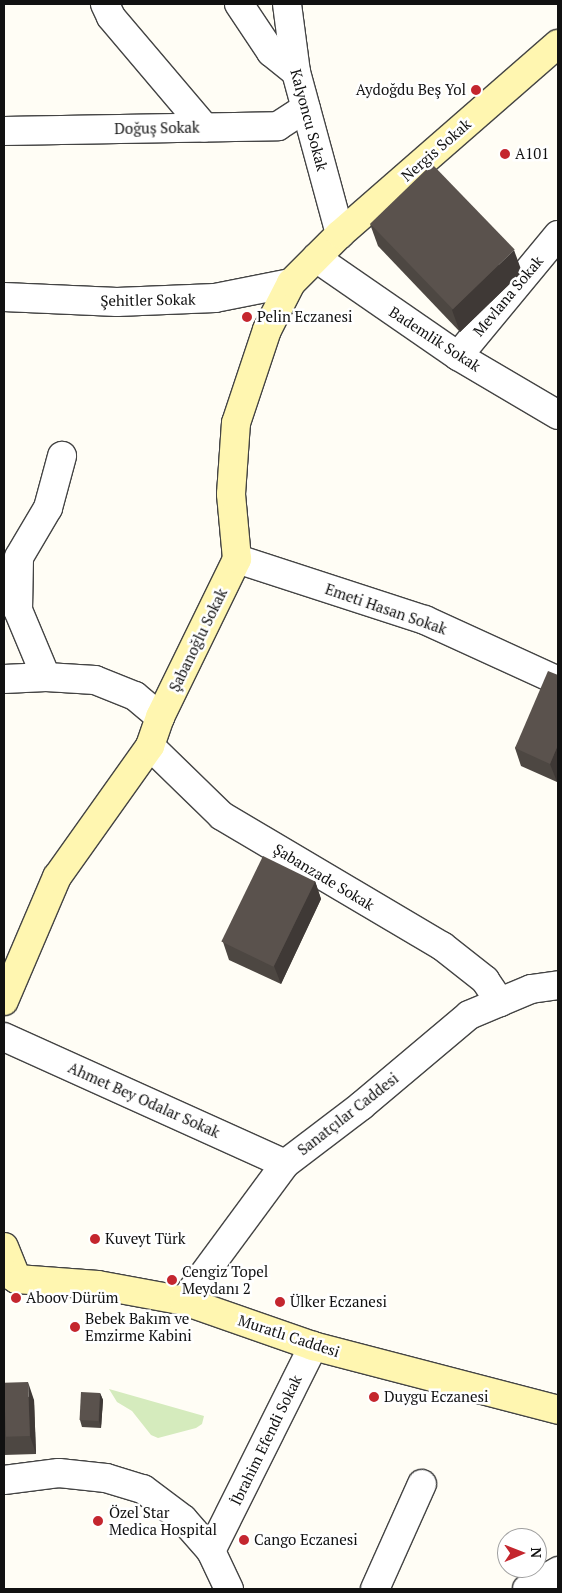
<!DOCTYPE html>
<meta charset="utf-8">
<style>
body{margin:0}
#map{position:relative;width:562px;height:1593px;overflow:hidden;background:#fffdf5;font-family:"PT Serif",serif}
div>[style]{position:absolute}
.green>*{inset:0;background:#d5ebbd}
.roads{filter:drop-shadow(1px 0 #444) drop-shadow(-1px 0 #444) drop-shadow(0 1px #444) drop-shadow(0 -1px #444)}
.street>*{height:28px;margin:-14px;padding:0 14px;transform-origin:14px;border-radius:14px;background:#fff}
.secondary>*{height:28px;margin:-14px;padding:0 14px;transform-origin:14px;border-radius:14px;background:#fff6b0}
.wall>*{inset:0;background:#4d4742}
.shaded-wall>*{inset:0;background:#3f3936}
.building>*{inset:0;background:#5a524d;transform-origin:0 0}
.dots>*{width:14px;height:14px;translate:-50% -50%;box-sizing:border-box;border:2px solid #fff;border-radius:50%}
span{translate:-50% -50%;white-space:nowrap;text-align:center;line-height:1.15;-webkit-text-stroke:5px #fff;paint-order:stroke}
.poi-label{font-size:15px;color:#111}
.right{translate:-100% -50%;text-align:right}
.left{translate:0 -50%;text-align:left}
.street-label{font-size:15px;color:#111}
.frame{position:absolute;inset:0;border:5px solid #111;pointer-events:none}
.north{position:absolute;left:497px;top:1528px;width:50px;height:50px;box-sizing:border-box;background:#fff;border:1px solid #a0a0a0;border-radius:50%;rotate:89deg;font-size:14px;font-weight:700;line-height:20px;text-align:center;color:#111}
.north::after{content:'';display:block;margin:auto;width:18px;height:22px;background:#c4262e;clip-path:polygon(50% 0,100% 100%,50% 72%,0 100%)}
</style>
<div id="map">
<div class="green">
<div style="clip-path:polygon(109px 1389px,204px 1416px,202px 1424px,196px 1428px,158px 1438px,151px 1435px,132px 1411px,117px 1402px)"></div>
</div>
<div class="roads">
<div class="street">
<div style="left:105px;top:4px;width:14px;rotate:65deg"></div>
<div style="left:111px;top:17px;width:145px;rotate:49.7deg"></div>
<div style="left:239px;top:4px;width:58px;rotate:56.3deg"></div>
<div style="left:271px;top:52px;width:32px;rotate:39deg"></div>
<div style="left:287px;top:4px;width:69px;rotate:82.5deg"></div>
<div style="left:296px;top:72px;width:168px;rotate:74.8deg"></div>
<div style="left:4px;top:131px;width:274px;rotate:-1deg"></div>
<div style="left:278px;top:126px;width:33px;rotate:-33deg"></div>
<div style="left:316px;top:258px;width:173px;rotate:34.6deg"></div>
<div style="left:458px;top:356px;width:116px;rotate:30.5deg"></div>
<div style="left:4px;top:297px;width:113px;rotate:2.5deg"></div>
<div style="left:117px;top:302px;width:98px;rotate:-2.3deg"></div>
<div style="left:215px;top:298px;width:77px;rotate:-11.2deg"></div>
<div style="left:458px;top:356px;width:157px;rotate:-50.4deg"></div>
<div style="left:237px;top:559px;width:198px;rotate:18deg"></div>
<div style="left:425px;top:620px;width:146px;rotate:24.6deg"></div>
<div style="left:46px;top:677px;width:73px;rotate:-112.7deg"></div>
<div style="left:18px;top:610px;width:53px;rotate:-88.9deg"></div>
<div style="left:19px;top:557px;width:57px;rotate:-59.4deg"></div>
<div style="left:48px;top:508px;width:54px;rotate:-74.9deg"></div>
<div style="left:4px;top:679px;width:42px;rotate:-2.7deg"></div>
<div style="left:46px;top:677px;width:49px;rotate:3.5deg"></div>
<div style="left:95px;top:680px;width:43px;rotate:21.8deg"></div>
<div style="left:135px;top:696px;width:33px;rotate:40deg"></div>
<div style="left:150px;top:746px;width:100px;rotate:44.2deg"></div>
<div style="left:222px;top:816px;width:256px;rotate:30.6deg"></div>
<div style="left:442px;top:946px;width:55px;rotate:38.3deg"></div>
<div style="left:485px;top:980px;width:27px;rotate:56deg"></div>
<div style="left:4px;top:1037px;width:308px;rotate:24.3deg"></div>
<div style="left:184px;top:1301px;width:170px;rotate:-53.6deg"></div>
<div style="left:285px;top:1164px;width:96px;rotate:-37.3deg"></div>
<div style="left:361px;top:1106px;width:141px;rotate:-40.1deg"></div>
<div style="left:469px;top:1015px;width:67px;rotate:-22.8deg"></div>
<div style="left:531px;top:989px;width:27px;rotate:-8deg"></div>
<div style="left:4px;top:1480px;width:55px;rotate:-7.3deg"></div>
<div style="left:59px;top:1473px;width:47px;rotate:6.1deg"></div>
<div style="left:106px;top:1478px;width:39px;rotate:17deg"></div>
<div style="left:143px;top:1489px;width:50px;rotate:36.9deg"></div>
<div style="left:183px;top:1519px;width:43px;rotate:48.8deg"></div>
<div style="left:211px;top:1551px;width:42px;rotate:64.7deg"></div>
<div style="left:211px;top:1551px;width:229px;rotate:-63.5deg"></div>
<div style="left:375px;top:1589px;width:115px;rotate:-65.9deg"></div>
<div style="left:527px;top:1589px;width:36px;rotate:-30deg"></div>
</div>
<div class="secondary">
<div style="left:4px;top:1001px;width:135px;rotate:-66.9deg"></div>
<div style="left:57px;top:877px;width:161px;rotate:-54.6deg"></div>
<div style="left:150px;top:746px;width:31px;rotate:-71deg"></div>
<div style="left:160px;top:717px;width:176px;rotate:-64deg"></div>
<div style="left:237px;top:559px;width:65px;rotate:-95.3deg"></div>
<div style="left:231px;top:494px;width:71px;rotate:-86deg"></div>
<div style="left:236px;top:423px;width:98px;rotate:-71.6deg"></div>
<div style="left:267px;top:330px;width:53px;rotate:-62.9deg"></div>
<div style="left:291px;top:283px;width:69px;rotate:-45deg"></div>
<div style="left:340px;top:234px;width:289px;rotate:-41.1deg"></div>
<div style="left:4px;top:1247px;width:35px;rotate:68deg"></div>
<div style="left:4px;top:1272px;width:15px;rotate:28deg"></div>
<div style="left:17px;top:1279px;width:81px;rotate:4.2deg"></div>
<div style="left:98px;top:1285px;width:87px;rotate:10.5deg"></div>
<div style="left:184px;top:1301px;width:137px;rotate:19.2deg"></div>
<div style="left:313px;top:1346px;width:253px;rotate:14.6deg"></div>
</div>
</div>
<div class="wall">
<div style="clip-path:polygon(370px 224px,522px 272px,460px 332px,378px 246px)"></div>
<div style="clip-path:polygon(558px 675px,558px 779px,557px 782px,521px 766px,515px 748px)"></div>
<div style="clip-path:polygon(315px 881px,321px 899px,281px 984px,229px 960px,223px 942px)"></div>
<div style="clip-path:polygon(4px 1383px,34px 1400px,36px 1454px,4px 1455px)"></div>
<div style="clip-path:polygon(100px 1393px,103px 1400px,101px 1428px,82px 1427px,80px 1420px)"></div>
</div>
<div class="shaded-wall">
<div style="clip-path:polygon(514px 250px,522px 272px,460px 332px,452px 310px)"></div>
<div style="clip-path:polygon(558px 745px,558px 779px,557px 782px,550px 764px)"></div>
<div style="clip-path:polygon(315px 881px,321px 899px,281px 984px,274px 966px)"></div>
<div style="clip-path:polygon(28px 1382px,34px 1400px,36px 1454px,30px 1436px)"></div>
<div style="clip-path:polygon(100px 1393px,103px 1400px,101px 1428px,99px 1421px)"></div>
</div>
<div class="building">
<div style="left:432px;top:164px;width:119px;height:86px;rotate:46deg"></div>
<div style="clip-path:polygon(548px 671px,558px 675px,558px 745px,550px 764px,515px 748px)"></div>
<div style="left:263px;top:856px;width:58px;height:95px;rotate:26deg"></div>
<div style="left:28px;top:1382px;width:54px;height:24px;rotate:88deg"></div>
<div style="left:81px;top:1392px;width:19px;height:28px;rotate:3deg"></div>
</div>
<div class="dots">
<div style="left:476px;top:90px;background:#c4262e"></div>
<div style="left:505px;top:154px;background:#c4262e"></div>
<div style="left:247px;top:317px;background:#c4262e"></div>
<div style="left:95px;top:1239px;background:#c4262e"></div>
<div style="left:172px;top:1280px;background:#c4262e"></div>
<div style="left:16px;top:1298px;background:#c4262e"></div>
<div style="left:280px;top:1302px;background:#c4262e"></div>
<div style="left:75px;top:1327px;background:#c4262e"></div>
<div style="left:374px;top:1397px;background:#c4262e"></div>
<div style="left:98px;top:1521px;background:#c4262e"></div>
<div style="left:244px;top:1540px;background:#c4262e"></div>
</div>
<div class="poi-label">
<span class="right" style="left:466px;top:90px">Aydoğdu Beş Yol</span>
<span class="left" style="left:515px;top:154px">A101</span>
<span class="left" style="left:257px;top:317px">Pelin Eczanesi</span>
<span class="left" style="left:105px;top:1239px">Kuveyt Türk</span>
<span class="left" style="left:182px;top:1280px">Cengiz Topel<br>Meydanı 2</span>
<span class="left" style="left:26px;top:1298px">Aboov Dürüm</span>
<span class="left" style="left:290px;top:1302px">Ülker Eczanesi</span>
<span class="left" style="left:85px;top:1327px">Bebek Bakım ve<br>Emzirme Kabini</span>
<span class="left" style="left:384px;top:1397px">Duygu Eczanesi</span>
<span class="left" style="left:109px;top:1521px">Özel Star<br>Medica Hospital</span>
<span class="left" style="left:254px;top:1540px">Cango Eczanesi</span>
</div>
<div class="street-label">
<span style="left:309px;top:120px;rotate:75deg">Kalyoncu Sokak</span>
<span style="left:157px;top:128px;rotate:-1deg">Doğuş Sokak</span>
<span style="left:436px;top:150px;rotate:-41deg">Nergis Sokak</span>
<span style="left:508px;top:296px;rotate:-50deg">Mevlana Sokak</span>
<span style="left:148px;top:300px;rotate:-1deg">Şehitler Sokak</span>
<span style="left:435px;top:339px;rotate:33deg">Bademlik Sokak</span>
<span style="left:386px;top:609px;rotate:19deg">Emeti Hasan Sokak</span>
<span style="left:198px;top:640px;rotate:-64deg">Şabanoğlu Sokak</span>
<span style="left:324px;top:877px;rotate:31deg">Şabanzade Sokak</span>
<span style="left:144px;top:1100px;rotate:24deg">Ahmet Bey Odalar Sokak</span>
<span style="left:348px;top:1114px;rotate:-38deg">Sanatçılar Caddesi</span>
<span style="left:289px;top:1336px;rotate:18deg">Muratlı Caddesi</span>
<span style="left:266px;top:1440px;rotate:-64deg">İbrahim Efendi Sokak</span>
</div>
<div class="frame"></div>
<div class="north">N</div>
</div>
